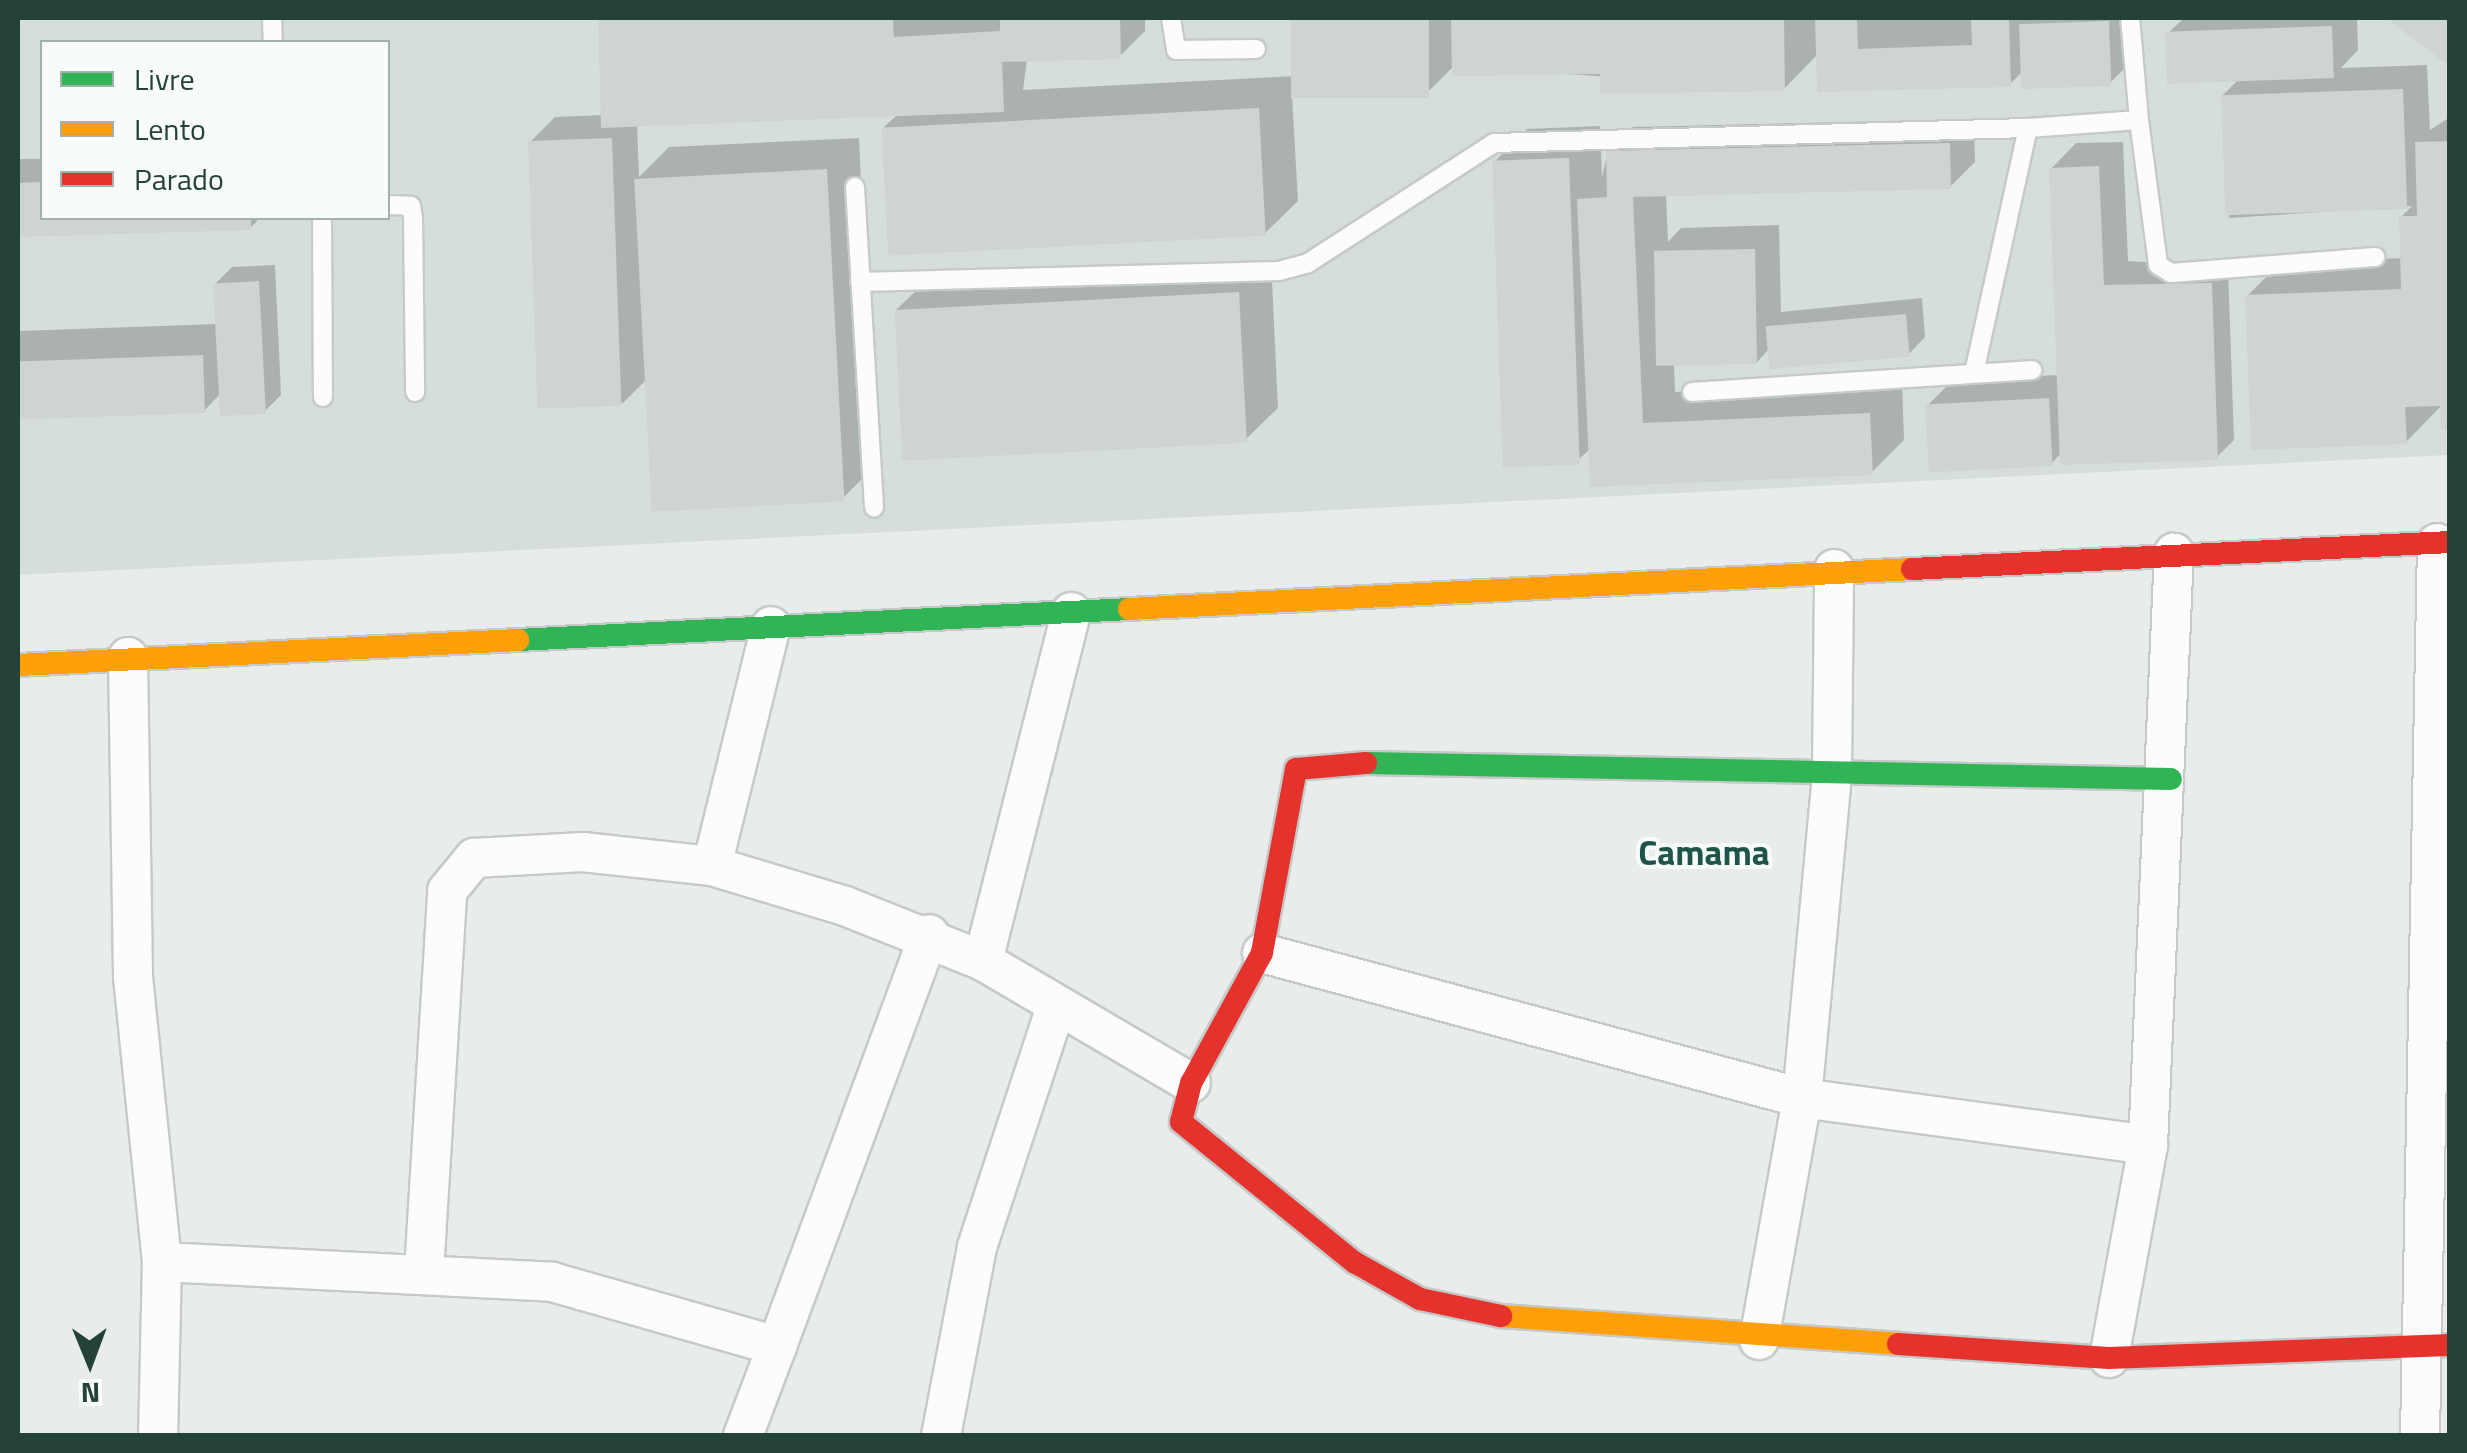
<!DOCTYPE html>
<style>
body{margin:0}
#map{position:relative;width:2467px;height:1453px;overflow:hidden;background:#e8edeb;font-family:"Titillium Web",sans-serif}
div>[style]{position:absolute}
.built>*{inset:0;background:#d6dedb}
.shadow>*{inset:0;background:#0003}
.building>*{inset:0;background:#cfd4d2;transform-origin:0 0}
.roads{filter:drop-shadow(2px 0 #c5cac8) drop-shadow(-2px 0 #c5cac8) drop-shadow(0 2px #c5cac8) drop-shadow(0 -2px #c5cac8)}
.lane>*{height:18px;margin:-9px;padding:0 9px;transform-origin:9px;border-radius:9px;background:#fcfcfc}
.street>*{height:38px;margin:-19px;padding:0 19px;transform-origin:19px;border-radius:19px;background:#fcfcfc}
.fast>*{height:22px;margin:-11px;padding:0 11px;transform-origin:11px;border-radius:11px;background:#30b455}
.slow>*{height:22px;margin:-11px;padding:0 11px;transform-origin:11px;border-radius:11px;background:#ff9f0a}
.jam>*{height:22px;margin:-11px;padding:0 11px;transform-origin:11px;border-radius:11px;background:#e5322d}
span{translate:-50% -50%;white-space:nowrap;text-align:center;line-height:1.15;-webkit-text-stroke:8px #f7fbf9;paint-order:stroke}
.district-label{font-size:35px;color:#1f5548;font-weight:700}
.frame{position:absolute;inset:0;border:20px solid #24423a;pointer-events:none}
.legend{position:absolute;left:40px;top:40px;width:350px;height:180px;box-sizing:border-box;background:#f7fbf9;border:2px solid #a3b1ad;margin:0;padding:12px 18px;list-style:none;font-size:30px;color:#24423a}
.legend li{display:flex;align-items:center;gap:20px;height:50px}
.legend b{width:50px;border:2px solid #a3b1ad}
.north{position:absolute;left:40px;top:1313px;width:100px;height:100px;-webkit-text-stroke:8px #f7fbf9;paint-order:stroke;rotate:179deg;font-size:28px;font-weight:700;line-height:40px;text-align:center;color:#24423a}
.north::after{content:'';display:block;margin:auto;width:35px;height:45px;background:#24423a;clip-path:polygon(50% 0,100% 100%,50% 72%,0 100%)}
</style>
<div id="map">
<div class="built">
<div style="clip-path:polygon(evenodd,18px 18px,2449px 18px,2449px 455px,18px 575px,18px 18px,42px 42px,388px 42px,388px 218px,42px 218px,42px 42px)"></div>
</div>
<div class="shadow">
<div style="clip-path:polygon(601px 18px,1145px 18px,1145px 31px,1120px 56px,1027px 59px,1023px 90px,1295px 76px,1293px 18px,2126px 18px,2127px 66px,2110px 83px,2022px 72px,2010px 84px,1818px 54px,1784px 89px,1454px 66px,1430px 90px,1292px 95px,1298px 201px,1265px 233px,884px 127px,897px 115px,637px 124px,639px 177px,669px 147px,859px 138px,874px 467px,842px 499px,646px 380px,622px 404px,530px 142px,555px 117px,603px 115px)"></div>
<div style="clip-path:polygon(2184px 18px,2357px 18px,2358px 50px,2341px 68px,2427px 65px,2430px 130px,2450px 117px,2450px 427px,2442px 405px,2406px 442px,2247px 296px,2280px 263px,2403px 258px,2401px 217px,2412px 206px,2229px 218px,2223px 95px,2239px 79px,2167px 34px)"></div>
<div style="clip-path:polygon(1974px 119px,1975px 162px,1950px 187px,1666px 193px,1668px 242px,1681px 228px,1779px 225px,1781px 312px,1922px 298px,1925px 337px,1909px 354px,1770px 348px,1757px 362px,1674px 364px,1675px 392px,1902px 382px,1904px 440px,1872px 472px,1591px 448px,1576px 462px,1494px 162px,1527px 129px,1600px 126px,1602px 177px,1608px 152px,1633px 127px)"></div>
<div style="clip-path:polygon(2123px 142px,2128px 261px,2228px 267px,2234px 440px,2217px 457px,2062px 452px,2051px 464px,1928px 405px,1953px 380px,2059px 375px,2051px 169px,2076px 143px)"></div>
<div style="clip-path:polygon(18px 159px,42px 159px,42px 218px,260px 218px,250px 228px,18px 234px)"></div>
<div style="clip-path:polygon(1271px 260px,1278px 408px,1245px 440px,896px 310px,929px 278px)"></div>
<div style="clip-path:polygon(275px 265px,281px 395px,264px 412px,220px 394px,204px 411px,18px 417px,18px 331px,217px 324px,215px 284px,232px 267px)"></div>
</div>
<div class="building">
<div style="clip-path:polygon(598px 18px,893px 18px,894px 37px,1000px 31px,1000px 18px,1120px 18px,1121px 59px,1002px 62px,1004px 112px,601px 128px)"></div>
<div style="left:1291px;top:18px;width:138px;height:80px"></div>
<div style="clip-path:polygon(1451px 18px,1784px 18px,1785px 91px,1600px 94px,1600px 74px,1452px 76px)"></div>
<div style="clip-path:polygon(1815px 18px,1857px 18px,1858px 49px,1972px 45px,1971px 18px,2009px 18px,2011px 87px,1817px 92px)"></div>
<div style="clip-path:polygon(2386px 18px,2450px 18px,2450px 62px,2444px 62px)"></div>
<div style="left:2109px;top:21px;width:65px;height:90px;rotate:88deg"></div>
<div style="left:2332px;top:26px;width:52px;height:167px;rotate:88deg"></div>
<div style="left:2403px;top:89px;width:120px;height:182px;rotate:88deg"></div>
<div style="left:1259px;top:108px;width:128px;height:378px;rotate:87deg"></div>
<div style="left:612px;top:138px;width:268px;height:84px;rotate:88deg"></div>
<div style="clip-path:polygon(2450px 141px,2450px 429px,2441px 430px,2440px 406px,2405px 407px,2407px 444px,2251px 450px,2245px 295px,2401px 289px,2399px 216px,2417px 216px,2415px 142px)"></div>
<div style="clip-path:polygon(1950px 143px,1951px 189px,1633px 197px,1643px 423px,1870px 413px,1873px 475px,1590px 487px,1577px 199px,1607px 197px,1606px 151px)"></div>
<div style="left:1569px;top:158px;width:307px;height:77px;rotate:88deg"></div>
<div style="clip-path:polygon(2099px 166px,2104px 285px,2212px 283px,2218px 460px,2060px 465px,2049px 168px)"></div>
<div style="left:827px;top:169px;width:333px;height:193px;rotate:87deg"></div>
<div style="clip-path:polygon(42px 182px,42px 218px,251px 218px,251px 230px,18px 237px,18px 183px)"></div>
<div style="left:1755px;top:249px;width:115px;height:101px;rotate:89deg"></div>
<div style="left:259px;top:281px;width:133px;height:46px;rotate:87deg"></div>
<div style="left:1239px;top:292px;width:151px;height:345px;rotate:87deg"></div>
<div style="left:1906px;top:314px;width:43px;height:141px;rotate:85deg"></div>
<div style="left:203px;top:355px;width:58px;height:185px;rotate:88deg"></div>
<div style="left:2049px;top:398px;width:68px;height:124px;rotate:87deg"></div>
</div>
<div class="roads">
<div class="lane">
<div style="left:272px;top:18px;width:24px;rotate:88deg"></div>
<div style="left:1171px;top:18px;width:32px;rotate:81deg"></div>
<div style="left:1176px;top:50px;width:80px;rotate:-0.7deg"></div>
<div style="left:2139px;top:120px;width:146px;rotate:82.5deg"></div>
<div style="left:2158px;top:265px;width:15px;rotate:32deg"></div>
<div style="left:2171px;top:273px;width:205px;rotate:-4.5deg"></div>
<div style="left:855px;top:187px;width:321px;rotate:86.6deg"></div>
<div style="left:388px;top:205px;width:23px;rotate:2deg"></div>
<div style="left:411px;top:206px;width:11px;rotate:80deg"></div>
<div style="left:413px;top:217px;width:175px;rotate:89.3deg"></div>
<div style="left:322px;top:218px;width:179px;rotate:89.7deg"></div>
<div style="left:860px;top:282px;width:419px;rotate:-1.5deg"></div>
<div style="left:1279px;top:271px;width:30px;rotate:-15deg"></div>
<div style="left:1308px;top:263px;width:221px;rotate:-32.8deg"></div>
<div style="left:1494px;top:143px;width:534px;rotate:-1.61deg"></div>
<div style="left:1974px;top:373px;width:251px;rotate:-77.6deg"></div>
<div style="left:2028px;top:128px;width:111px;rotate:-4.1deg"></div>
<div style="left:2139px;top:120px;width:102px;rotate:-95deg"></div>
<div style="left:1692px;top:392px;width:341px;rotate:-3.7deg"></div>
</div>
<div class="street">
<div style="left:128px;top:657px;width:320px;rotate:89.1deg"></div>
<div style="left:133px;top:977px;width:286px;rotate:84.2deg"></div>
<div style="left:162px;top:1262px;width:174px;rotate:91.3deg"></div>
<div style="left:712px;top:866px;width:247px;rotate:-76.2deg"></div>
<div style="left:1262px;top:953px;width:559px;rotate:15.03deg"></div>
<div style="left:1802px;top:1098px;width:349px;rotate:7.7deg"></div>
<div style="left:983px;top:961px;width:360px;rotate:-75.8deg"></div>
<div style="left:162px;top:1262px;width:391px;rotate:2.9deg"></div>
<div style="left:552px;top:1282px;width:234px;rotate:15.9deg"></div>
<div style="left:777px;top:1346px;width:439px;rotate:-69.7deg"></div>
<div style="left:424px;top:1272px;width:382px;rotate:-86.5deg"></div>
<div style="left:447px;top:891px;width:43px;rotate:-50.7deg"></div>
<div style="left:474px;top:858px;width:109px;rotate:-3.2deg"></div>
<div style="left:583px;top:852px;width:130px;rotate:6.2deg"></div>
<div style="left:712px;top:866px;width:139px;rotate:16.7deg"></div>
<div style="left:845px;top:906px;width:149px;rotate:21.7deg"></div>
<div style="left:983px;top:961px;width:241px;rotate:30.4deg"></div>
<div style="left:1759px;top:1340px;width:246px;rotate:-79.9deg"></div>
<div style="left:1802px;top:1098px;width:326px;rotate:-84.7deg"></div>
<div style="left:1832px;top:773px;width:204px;rotate:-89.4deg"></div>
<div style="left:2109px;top:1358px;width:217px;rotate:-79.6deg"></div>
<div style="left:2148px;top:1145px;width:593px;rotate:-87.49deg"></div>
<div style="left:743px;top:1436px;width:96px;rotate:-69.3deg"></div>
<div style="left:941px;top:1436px;width:192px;rotate:-79.2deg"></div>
<div style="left:977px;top:1247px;width:253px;rotate:-71.8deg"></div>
<div style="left:2420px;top:1436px;width:893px;rotate:-88.91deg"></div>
</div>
<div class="fast">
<div style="left:518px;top:640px;width:612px;rotate:-2.9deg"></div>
<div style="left:1366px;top:763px;width:805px;rotate:1.14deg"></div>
</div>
<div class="slow">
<div style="left:1129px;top:609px;width:784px;rotate:-2.92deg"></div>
<div style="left:18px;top:665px;width:501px;rotate:-2.86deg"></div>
<div style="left:1501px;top:1316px;width:398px;rotate:4deg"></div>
</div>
<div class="jam">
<div style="left:1912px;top:569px;width:539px;rotate:-2.87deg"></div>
<div style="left:1366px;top:763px;width:70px;rotate:175.1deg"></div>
<div style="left:1296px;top:769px;width:187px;rotate:100.5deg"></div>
<div style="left:1262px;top:953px;width:148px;rotate:118.6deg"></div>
<div style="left:1191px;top:1083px;width:40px;rotate:104.4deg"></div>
<div style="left:1181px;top:1122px;width:223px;rotate:39deg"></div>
<div style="left:1354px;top:1262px;width:76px;rotate:29.3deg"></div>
<div style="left:1420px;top:1299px;width:83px;rotate:11.9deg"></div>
<div style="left:1898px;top:1344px;width:211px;rotate:3.8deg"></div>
<div style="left:2109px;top:1358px;width:341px;rotate:-2.2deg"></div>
</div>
</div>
<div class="district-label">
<span style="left:1704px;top:852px">Camama</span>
</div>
<div class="frame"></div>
<ul class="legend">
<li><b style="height:12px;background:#30b455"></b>Livre</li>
<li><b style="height:12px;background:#ff9f0a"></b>Lento</li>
<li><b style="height:12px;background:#e5322d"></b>Parado</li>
</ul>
<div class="north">N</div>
</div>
